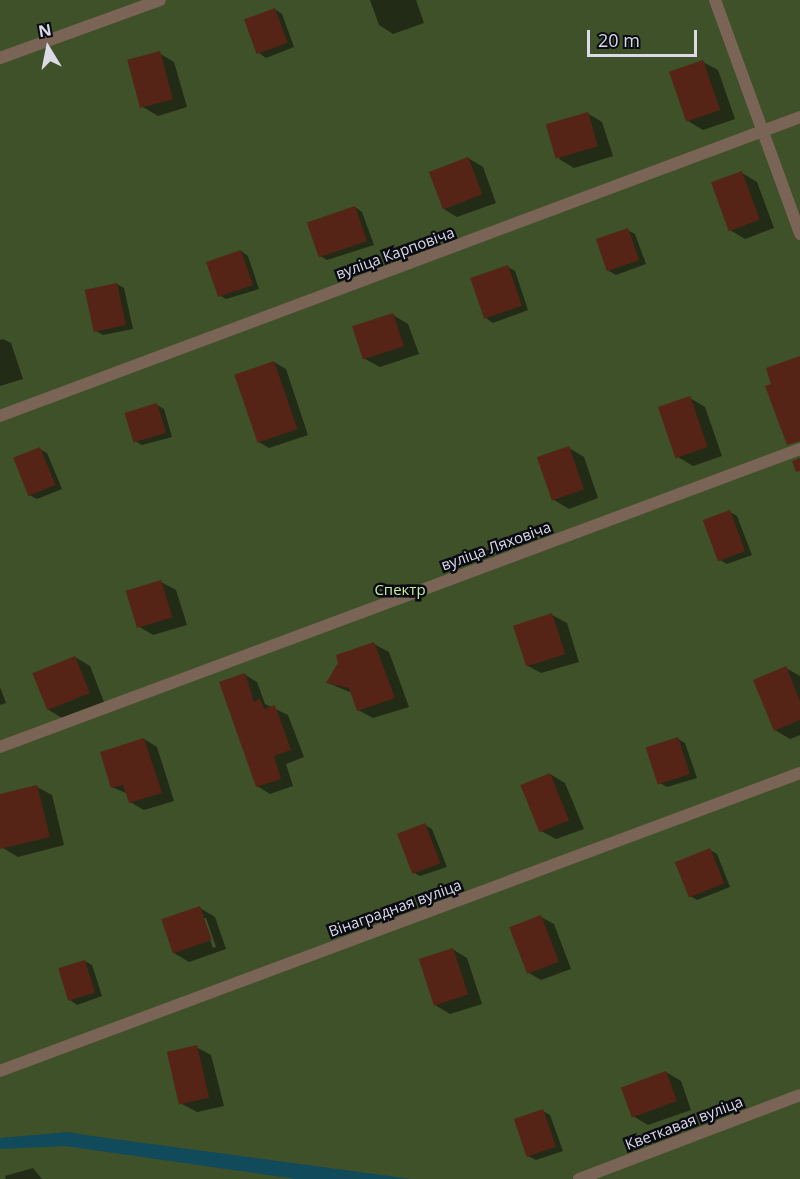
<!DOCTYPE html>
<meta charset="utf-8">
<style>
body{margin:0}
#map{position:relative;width:800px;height:1179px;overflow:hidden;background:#222032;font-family:"Open Sans",sans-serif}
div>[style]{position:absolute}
.green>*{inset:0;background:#3f5129;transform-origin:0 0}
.water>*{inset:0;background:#114a5b}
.shadow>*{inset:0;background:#0007}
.building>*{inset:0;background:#562416;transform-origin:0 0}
.street>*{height:12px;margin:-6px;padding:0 6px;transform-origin:6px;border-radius:6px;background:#7a6456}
span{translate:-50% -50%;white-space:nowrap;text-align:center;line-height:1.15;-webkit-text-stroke:5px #0b0b13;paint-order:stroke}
.street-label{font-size:15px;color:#dbdae7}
.park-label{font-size:15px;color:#caeea0}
.north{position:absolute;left:18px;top:18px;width:60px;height:60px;-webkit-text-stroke:4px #0b0b13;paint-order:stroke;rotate:350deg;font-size:16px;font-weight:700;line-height:24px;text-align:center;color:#dbdae7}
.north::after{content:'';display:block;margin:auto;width:21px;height:27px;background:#dbdae7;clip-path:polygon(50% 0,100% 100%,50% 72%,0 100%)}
.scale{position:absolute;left:587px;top:30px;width:110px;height:27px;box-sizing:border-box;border:3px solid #dbdae7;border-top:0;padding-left:8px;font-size:18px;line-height:21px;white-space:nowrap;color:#dbdae7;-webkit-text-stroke:4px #0b0b13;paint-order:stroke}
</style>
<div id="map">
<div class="green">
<div style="left:0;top:0;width:800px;height:1179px"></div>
</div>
<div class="water">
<div style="clip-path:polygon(68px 1132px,92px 1136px,411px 1179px,296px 1179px,65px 1146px,0 1149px,0 1138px)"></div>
</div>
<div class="shadow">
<div style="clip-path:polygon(370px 0,416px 0,424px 23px,393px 34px,379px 25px)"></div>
<div style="clip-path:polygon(275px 9px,282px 14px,294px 47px,266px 58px,259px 53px)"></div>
<div style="clip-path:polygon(159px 53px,174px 62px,187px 107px,158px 116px,143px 107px)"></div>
<div style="clip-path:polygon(703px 62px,718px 70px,735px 119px,703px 130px,688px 121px)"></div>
<div style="clip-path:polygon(587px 113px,602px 122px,613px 156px,574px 168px,559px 159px)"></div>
<div style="clip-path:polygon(468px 158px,483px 167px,496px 203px,457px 217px,442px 208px)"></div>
<div style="clip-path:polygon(742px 173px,757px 182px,774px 228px,745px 239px,730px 230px)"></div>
<div style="clip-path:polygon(355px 207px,362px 212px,374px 245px,327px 260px,320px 256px)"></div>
<div style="clip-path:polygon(627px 230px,635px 234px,646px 264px,616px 275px,609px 271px)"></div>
<div style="clip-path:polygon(241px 251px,248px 256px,259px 289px,226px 299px,219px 295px)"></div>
<div style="clip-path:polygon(508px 267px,515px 271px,528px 310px,493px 323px,486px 318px)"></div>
<div style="clip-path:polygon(117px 284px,124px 288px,133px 329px,103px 335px,96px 331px)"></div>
<div style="clip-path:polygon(393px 315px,408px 324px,419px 354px,380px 367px,365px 359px)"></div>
<div style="clip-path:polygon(3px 339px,11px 343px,23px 379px,0 386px,0 340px)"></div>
<div style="clip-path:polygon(274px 362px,286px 369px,308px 435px,269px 448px,257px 441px)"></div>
<div style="clip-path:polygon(690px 398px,705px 407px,722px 456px,693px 466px,678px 457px)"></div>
<div style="clip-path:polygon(157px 405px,164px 409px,172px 437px,142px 445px,135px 441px)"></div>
<div style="clip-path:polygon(569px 448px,584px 457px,598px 498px,569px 509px,554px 500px)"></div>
<div style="clip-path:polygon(40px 449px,47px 453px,62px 489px,37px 499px,29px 495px)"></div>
<div style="clip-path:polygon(730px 512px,737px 516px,752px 555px,727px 564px,720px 560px)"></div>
<div style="clip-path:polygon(161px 582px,176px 590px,187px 625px,153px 635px,138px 626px)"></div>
<div style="clip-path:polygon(552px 615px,567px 623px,579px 662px,541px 673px,526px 665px)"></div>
<div style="clip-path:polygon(374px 644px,389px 652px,409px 707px,373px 718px,358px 710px,352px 693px,328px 683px)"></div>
<div style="clip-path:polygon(75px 657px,90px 666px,104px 702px,62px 718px,47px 709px)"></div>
<div style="clip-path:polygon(786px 668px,800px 676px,800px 735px,790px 739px,775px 730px)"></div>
<div style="clip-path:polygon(244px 674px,257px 682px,265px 704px,288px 715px,304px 757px,286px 764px,293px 786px,270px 794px,257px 786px)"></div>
<div style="clip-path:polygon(0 687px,6px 703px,0 705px)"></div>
<div style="clip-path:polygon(144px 739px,157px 747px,174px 801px,144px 810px,130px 802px,128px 794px,112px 787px)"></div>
<div style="clip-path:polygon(678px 739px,685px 743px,697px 778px,667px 787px,660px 783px)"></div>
<div style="clip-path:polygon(550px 774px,565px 783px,584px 829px,556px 839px,541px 831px)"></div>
<div style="clip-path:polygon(37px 787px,52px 795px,64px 845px,18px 857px,3px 848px,0 796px)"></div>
<div style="clip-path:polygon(425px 825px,432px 829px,447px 867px,420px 876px,413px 872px)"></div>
<div style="clip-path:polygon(710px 850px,717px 854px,730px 887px,697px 900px,690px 896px)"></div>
<div style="clip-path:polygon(evenodd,200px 908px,215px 917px,226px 949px,189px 962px,174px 953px,200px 908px,202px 918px,206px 918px,216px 947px,213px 948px,202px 918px)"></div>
<div style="clip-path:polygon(541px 917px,554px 924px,571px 969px,541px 980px,529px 973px)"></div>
<div style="clip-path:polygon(452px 949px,467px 958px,482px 1004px,450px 1014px,435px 1005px)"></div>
<div style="clip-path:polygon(85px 961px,92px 965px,102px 996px,77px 1005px,70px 1000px)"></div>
<div style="clip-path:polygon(196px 1047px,211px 1055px,224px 1106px,197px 1112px,182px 1104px)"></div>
<div style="clip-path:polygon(666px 1072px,681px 1081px,691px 1110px,648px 1125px,633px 1116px)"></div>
<div style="clip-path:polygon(543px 1111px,550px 1115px,563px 1151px,536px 1160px,528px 1156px)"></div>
<div style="clip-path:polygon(33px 1168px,42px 1179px,6px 1179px,5px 1176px)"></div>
</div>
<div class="building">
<div style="left:275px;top:8px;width:37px;height:33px;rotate:70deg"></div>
<div style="left:160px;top:51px;width:50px;height:34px;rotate:75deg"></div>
<div style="left:703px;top:60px;width:53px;height:36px;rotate:71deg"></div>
<div style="left:588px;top:112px;width:36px;height:44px;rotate:74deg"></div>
<div style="left:468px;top:157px;width:40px;height:42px;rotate:69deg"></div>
<div style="left:742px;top:171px;width:52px;height:33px;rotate:70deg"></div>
<div style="left:355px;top:206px;width:37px;height:51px;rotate:71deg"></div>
<div style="left:628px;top:228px;width:34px;height:34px;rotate:71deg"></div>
<div style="left:241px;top:250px;width:37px;height:37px;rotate:71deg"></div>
<div style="left:508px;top:265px;width:43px;height:40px;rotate:71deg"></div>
<div style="left:117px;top:283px;width:43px;height:33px;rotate:78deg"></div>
<div style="left:393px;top:313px;width:35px;height:43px;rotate:72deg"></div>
<div style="clip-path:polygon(800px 356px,800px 441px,787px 445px,765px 386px,771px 384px,766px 368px)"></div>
<div style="left:274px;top:361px;width:72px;height:42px;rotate:71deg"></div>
<div style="left:690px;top:396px;width:54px;height:34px;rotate:71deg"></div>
<div style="left:157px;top:403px;width:31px;height:34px;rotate:73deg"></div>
<div style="left:569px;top:446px;width:46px;height:34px;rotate:71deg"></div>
<div style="left:40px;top:447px;width:41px;height:29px;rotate:68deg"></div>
<div style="clip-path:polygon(800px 458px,800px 471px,796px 472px,792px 461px)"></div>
<div style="left:730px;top:510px;width:44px;height:29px;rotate:70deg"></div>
<div style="left:161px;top:580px;width:39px;height:37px;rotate:73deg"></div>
<div style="left:552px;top:613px;width:43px;height:41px;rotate:72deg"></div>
<div style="clip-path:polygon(374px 642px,395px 698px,357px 711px,349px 688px,326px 683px,338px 663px,336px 655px)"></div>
<div style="left:75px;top:656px;width:40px;height:46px;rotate:68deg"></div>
<div style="clip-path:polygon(786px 666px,800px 701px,800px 720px,774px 731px,753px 680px)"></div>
<div style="clip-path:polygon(245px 673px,254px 702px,260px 699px,264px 709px,275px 705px,291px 750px,274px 756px,281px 779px,256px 787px,219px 682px)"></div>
<div style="left:678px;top:737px;width:39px;height:34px;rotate:72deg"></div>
<div style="clip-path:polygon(144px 738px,162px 793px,129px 803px,123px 785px,111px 788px,100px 752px)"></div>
<div style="left:550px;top:773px;width:51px;height:32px;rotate:68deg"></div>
<div style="clip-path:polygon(37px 785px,50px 837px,0 849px,0 794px)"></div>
<div style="left:425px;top:823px;width:43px;height:30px;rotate:69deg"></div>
<div style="left:710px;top:848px;width:38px;height:38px;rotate:68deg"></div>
<div style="left:200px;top:906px;width:36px;height:41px;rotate:71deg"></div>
<div style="left:541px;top:915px;width:50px;height:34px;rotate:69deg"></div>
<div style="left:453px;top:948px;width:49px;height:36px;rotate:72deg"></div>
<div style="left:85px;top:960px;width:34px;height:28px;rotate:73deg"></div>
<div style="left:197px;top:1045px;width:54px;height:31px;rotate:77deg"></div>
<div style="left:666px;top:1071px;width:32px;height:48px;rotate:70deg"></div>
<div style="left:543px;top:1109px;width:40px;height:31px;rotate:71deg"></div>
</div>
<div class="street">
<div style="left:715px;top:0;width:249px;rotate:70deg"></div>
<div style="left:0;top:58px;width:170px;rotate:-19.9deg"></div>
<div style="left:0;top:416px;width:854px;rotate:-20.49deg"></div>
<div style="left:0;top:747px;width:854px;rotate:-20.43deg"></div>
<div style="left:0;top:1071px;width:854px;rotate:-20.43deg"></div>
<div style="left:579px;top:1179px;width:236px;rotate:-20.8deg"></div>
</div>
<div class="street-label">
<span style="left:395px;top:253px;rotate:-20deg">вуліца Карповіча</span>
<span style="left:496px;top:546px;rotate:-20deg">вуліца Ляховіча</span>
<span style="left:395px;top:908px;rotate:-20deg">Вінаградная вуліца</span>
<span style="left:684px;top:1123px;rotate:-21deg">Кветкавая вуліца</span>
</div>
<div class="park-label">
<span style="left:400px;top:590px">Спектр</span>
</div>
<div class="north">N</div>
<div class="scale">20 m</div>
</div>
